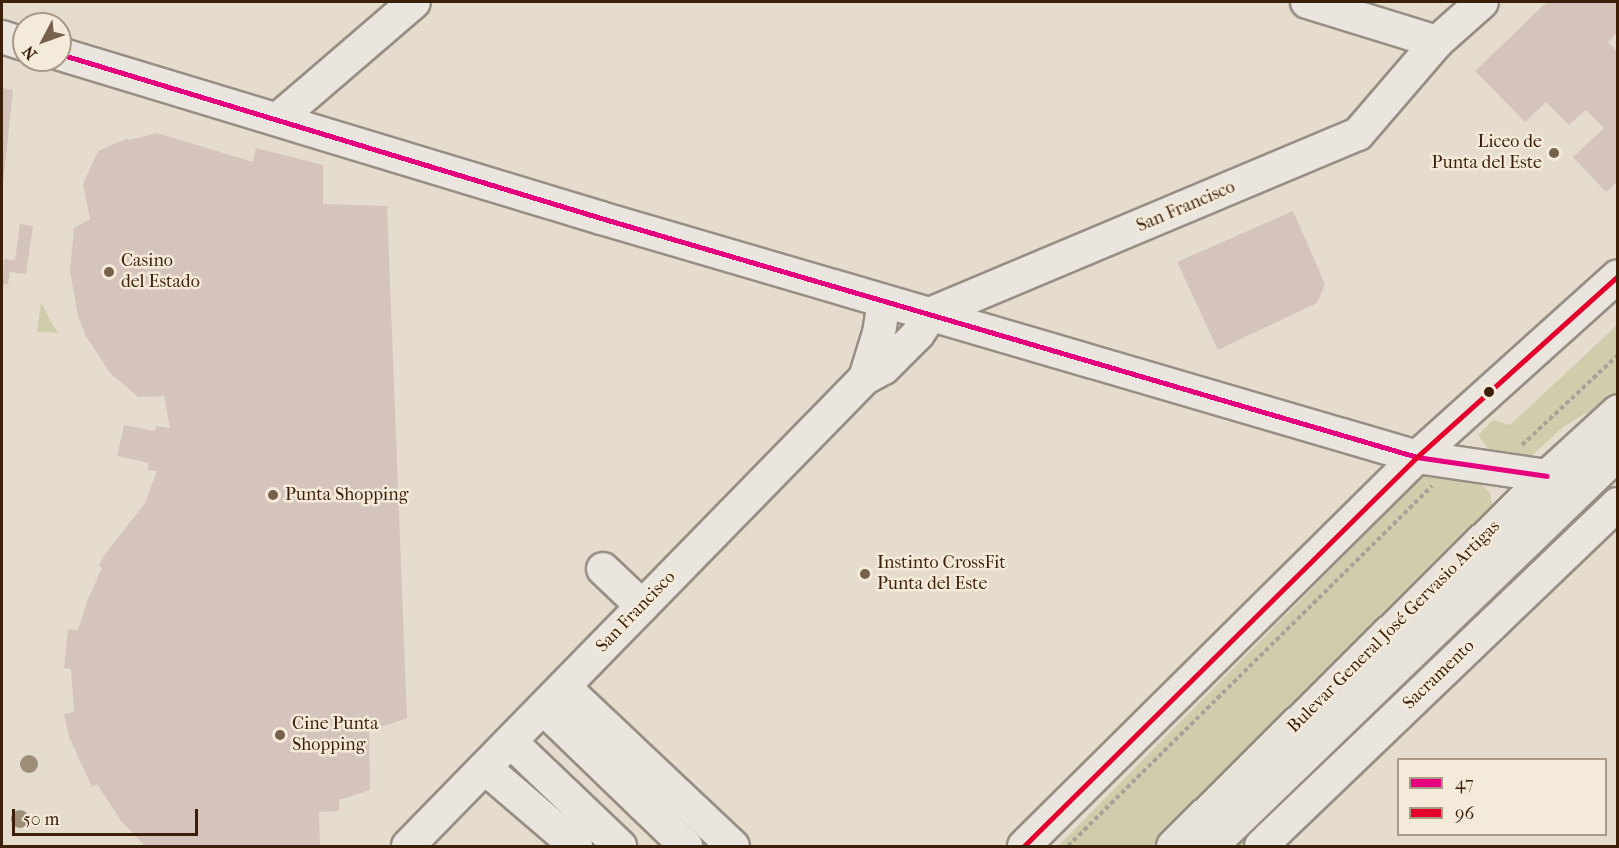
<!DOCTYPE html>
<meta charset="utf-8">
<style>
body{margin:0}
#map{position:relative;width:1619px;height:848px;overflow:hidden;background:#e5dcce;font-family:"IM FELL French Canon",serif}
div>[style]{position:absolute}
.green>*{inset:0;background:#d0cdac}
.building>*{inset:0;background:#d5c4bc}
.path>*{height:4px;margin-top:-2px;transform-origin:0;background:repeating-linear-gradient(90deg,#a9a29a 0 4.5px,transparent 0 7.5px)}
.roads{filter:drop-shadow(2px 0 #978e84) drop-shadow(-2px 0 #978e84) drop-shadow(0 2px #978e84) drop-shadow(0 -2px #978e84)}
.minor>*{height:32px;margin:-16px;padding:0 16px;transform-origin:16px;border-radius:16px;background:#eae6df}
.major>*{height:33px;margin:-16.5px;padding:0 16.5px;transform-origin:16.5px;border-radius:16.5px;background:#e7e2da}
.bus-1>*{height:4.5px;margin:-2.25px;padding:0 2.25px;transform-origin:2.25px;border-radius:2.25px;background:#e5007d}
.bus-2>*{height:4.5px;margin:-2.25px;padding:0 2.25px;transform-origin:2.25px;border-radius:2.25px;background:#e4002b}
.trees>*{width:18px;height:18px;margin:-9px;border-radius:50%;background:#9d8e78}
.dots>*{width:16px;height:16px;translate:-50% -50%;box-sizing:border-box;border:3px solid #f4ead9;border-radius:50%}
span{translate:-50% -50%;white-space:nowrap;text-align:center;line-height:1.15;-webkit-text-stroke:5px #f4ead9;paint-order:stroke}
.poi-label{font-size:18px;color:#3b1f08}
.right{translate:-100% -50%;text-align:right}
.left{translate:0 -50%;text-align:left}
.street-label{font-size:18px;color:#3b1f08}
.frame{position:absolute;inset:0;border:3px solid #3b1f08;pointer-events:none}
.legend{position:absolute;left:1397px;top:758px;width:210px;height:78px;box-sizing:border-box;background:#f4ead9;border:2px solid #aa9985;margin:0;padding:8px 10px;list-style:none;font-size:18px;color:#3b1f08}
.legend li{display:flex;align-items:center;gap:12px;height:30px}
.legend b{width:30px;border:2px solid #aa9985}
.north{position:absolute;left:12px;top:12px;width:60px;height:60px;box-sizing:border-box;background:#f4ead9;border:2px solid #aa9985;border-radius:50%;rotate:229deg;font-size:16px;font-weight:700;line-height:24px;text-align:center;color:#3b1f08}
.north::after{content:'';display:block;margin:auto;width:21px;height:27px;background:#76614d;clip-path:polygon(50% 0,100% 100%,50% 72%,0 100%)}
.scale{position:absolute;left:12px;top:809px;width:186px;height:27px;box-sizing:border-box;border:3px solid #3b1f08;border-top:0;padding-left:8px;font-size:18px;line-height:21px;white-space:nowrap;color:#3b1f08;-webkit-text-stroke:4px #f4ead9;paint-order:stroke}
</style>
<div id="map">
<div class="green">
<div style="clip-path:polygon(41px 302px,53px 325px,58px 333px,37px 332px)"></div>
<div style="clip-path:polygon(1617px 325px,1618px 394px,1563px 427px,1526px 461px,1494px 457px,1478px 435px,1493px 420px,1510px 425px)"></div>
<div style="clip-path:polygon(1441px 473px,1479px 482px,1490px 493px,1492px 504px,1485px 518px,1152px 846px,1058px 846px,1422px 477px)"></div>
<div style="clip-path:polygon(1534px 567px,1249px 846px,1232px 846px,1485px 598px)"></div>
</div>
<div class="building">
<div style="clip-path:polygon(1547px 2px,1618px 2px,1618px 32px,1608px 42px,1618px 52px,1618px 181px,1606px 192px,1573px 157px,1604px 128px,1586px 110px,1569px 125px,1546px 102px,1525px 122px,1475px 71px)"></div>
<div style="clip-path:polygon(2px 88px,13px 90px,3px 184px,2px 184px)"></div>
<div style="clip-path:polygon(157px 133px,253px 162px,256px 148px,323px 165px,323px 204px,387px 206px,407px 718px,369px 731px,370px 790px,339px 800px,339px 811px,319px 812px,320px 846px,145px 846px,122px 822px,97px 784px,92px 787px,69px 737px,64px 714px,74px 712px,71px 669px,64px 668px,68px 629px,78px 630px,88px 599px,102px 568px,99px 566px,103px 557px,145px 503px,157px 471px,147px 470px,149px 463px,117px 456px,124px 425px,155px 431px,156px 426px,170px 428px,164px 396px,138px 397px,110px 373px,86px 336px,78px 316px,70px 271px,74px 228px,90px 219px,83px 184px,98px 151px,128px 138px,129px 140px)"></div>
<div style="clip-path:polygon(1293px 211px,1325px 284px,1317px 303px,1218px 350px,1177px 262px)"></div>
<div style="clip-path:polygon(20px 224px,33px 226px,26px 274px,10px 272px,8px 284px,4px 284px,2px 294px,4px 259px,15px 260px)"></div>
</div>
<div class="path">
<div style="left:1522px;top:445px;width:132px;rotate:-43.2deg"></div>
<div style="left:1068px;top:846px;width:512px;rotate:-44.68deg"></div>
</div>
<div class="roads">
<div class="minor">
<div style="left:1307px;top:2px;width:136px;rotate:17.1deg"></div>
<div style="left:2px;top:37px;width:23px;rotate:18deg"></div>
<div style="left:60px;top:54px;width:565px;rotate:16.86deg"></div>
<div style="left:601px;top:218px;width:850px;rotate:16.32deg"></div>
<div style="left:1417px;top:457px;width:131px;rotate:8.3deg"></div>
<div style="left:278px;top:119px;width:179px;rotate:-40.7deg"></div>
<div style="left:865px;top:378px;width:47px;rotate:-72.7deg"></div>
<div style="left:879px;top:333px;width:32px;rotate:-81deg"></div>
<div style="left:603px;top:569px;width:54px;rotate:43.5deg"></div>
<div style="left:564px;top:687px;width:232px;rotate:43.3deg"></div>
<div style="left:543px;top:708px;width:199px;rotate:44deg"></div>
<div style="left:511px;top:742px;width:151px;rotate:43.7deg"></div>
<div style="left:485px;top:768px;width:120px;rotate:40.6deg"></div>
<div style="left:408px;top:846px;width:654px;rotate:-45.68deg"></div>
<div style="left:865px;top:378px;width:21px;rotate:-28deg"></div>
<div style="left:884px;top:368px;width:48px;rotate:-45deg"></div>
<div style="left:918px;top:334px;width:25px;rotate:-56deg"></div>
<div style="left:932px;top:313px;width:462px;rotate:-22.8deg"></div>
<div style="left:1358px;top:134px;width:121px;rotate:-49.3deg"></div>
<div style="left:1437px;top:42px;width:60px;rotate:-41.6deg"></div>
<div style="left:1024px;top:846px;width:553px;rotate:-44.71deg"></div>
<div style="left:1417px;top:457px;width:270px;rotate:-42deg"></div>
<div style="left:1261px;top:846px;width:494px;rotate:-43.8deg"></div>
</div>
<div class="major">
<div style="left:1173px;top:846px;width:526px;rotate:-44.69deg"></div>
<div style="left:1547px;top:476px;width:96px;rotate:-42.5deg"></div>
<div style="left:1210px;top:846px;width:567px;rotate:-44deg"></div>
</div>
</div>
<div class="bus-1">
<div style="left:60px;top:54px;width:565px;rotate:16.86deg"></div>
<div style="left:601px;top:218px;width:850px;rotate:16.32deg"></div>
<div style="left:1417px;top:457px;width:131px;rotate:8.3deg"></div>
</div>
<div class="bus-2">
<div style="left:1024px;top:846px;width:553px;rotate:-44.71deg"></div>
<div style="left:1417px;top:457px;width:270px;rotate:-42deg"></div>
</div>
<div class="trees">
<div style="left:29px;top:764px"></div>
<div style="left:20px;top:819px"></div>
</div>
<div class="dots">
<div style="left:1554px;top:153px;background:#76614d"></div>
<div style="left:109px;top:272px;background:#76614d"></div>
<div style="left:1489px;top:392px;background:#3b1f08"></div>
<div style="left:273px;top:495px;background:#76614d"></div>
<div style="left:865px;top:574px;background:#76614d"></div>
<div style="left:280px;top:735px;background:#76614d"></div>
</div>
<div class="poi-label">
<span class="right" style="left:1542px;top:153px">Liceo de<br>Punta del Este</span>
<span class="left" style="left:121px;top:272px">Casino<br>del Estado</span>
<span class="left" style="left:285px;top:495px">Punta Shopping</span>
<span class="left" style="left:877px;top:574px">Instinto CrossFit<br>Punta del Este</span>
<span class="left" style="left:292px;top:735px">Cine Punta<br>Shopping</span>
</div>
<div class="street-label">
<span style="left:1186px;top:207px;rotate:-23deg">San Francisco</span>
<span style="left:636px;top:612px;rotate:-46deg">San Francisco</span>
<span style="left:1394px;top:627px;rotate:-45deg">Bulevar General José Gervasio Artigas</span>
<span style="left:1439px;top:675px;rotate:-44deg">Sacramento</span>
</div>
<div class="frame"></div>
<ul class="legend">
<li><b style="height:8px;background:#e5007d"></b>47</li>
<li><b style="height:8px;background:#e4002b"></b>96</li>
</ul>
<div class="north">N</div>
<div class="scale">50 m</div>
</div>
